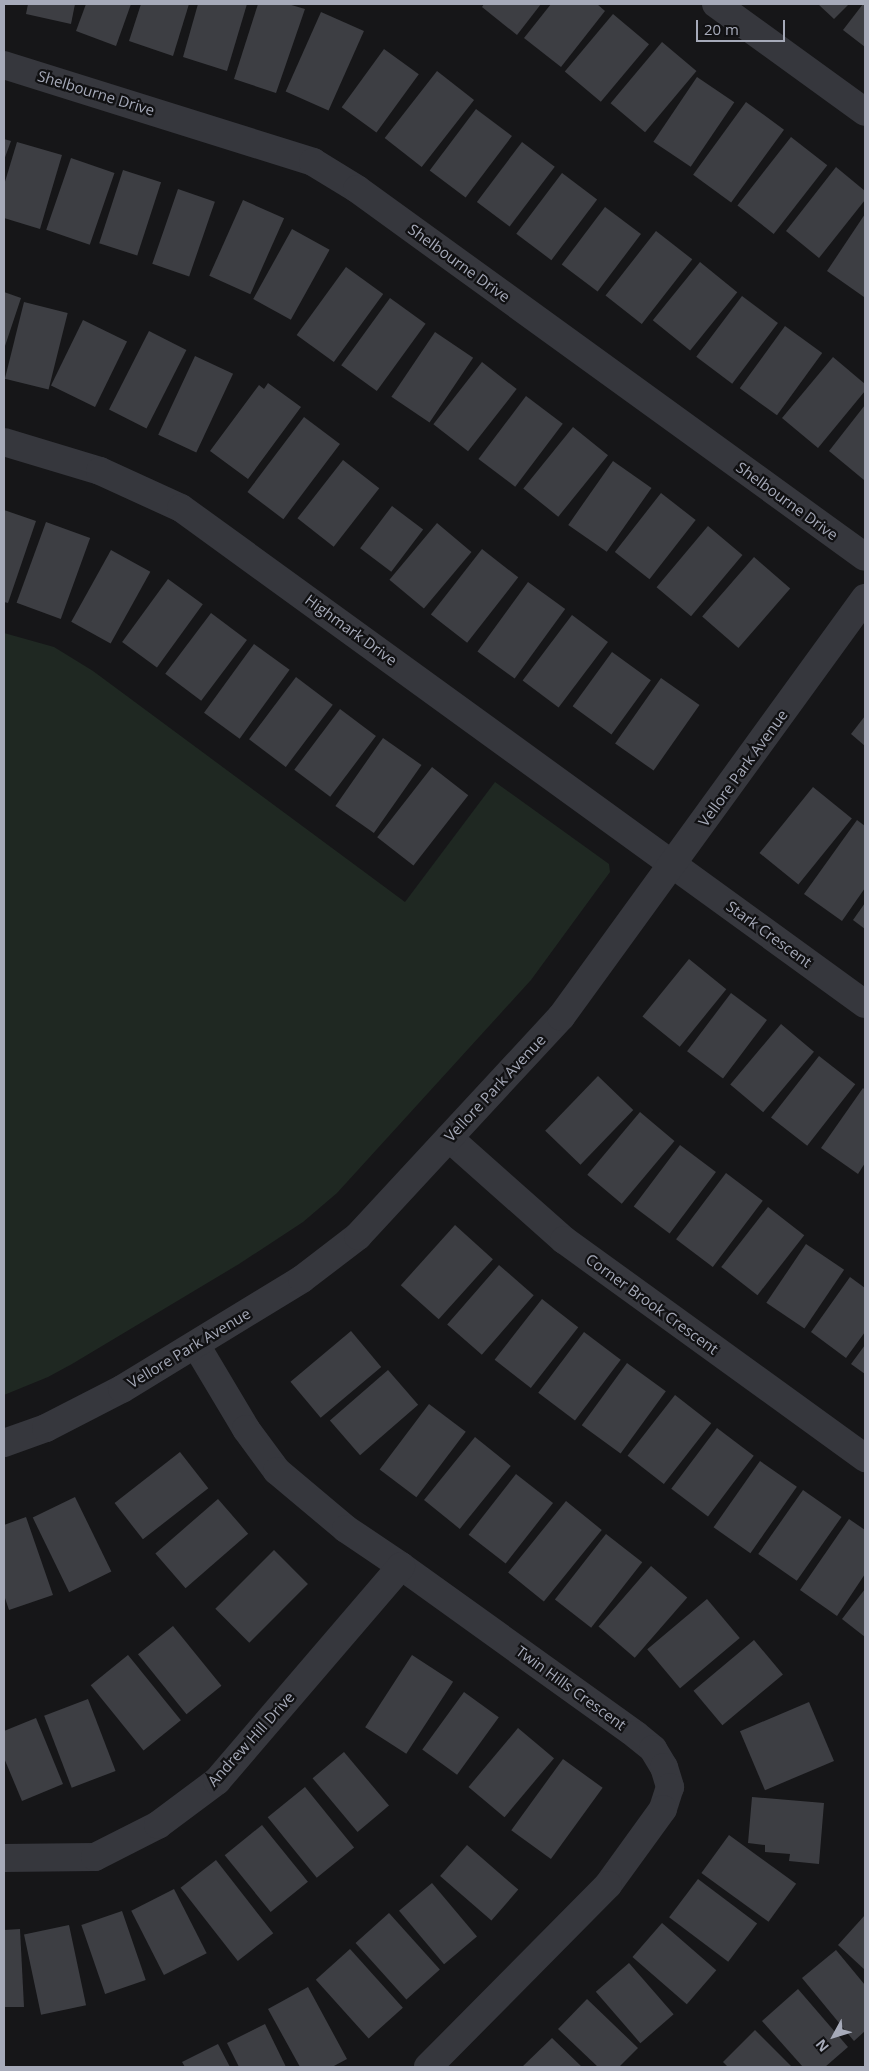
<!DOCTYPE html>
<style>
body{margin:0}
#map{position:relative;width:869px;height:2071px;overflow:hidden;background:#161618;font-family:"Open Sans",sans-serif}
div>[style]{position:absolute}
.green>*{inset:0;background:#1f2822}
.building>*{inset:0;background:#3d3e43;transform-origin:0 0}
.minor>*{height:28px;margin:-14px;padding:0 14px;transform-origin:14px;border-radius:14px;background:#36373d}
span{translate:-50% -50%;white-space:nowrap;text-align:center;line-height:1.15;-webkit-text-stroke:4.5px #111113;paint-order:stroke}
.street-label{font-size:15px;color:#a6aab9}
.frame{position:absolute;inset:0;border:5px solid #a6aab9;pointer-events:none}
.north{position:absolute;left:809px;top:2011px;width:50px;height:50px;-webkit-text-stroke:4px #111113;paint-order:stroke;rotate:231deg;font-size:14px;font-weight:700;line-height:20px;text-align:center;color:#a6aab9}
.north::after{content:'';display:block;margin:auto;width:18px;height:22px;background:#a6aab9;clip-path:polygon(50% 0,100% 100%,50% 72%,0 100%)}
.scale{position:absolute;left:696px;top:20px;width:89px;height:22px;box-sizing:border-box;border:2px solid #a6aab9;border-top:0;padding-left:6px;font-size:15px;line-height:18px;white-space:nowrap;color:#a6aab9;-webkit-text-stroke:4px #111113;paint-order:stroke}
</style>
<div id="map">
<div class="green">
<div style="clip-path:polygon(4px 633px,54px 647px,93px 671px,405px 902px,495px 782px,609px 864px,610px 872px,531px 980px,337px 1193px,303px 1222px,239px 1264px,72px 1364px,48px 1377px,4px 1395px)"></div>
</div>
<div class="building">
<div style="clip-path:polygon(28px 4px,75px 4px,71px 24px,26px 14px)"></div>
<div style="clip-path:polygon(86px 4px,131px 4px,116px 46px,76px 31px)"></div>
<div style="clip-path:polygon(141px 4px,189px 4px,173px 56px,129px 41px)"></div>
<div style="clip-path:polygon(198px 4px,247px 4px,227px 71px,183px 57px)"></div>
<div style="clip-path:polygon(258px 4px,288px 4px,305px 9px,276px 93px,234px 79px)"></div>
<div style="clip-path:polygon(484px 4px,541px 4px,517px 35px,482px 7px)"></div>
<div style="clip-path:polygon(551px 4px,597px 4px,605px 11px,561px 67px,524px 38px)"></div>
<div style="clip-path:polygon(818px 4px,849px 4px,834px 19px)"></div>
<div style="clip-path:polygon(863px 4px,865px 4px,865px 47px,843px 30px)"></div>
<div style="left:321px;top:12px;width:47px;height:87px;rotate:24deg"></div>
<div style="left:613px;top:14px;width:47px;height:75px;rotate:40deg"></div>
<div style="left:662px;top:42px;width:45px;height:80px;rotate:40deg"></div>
<div style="left:384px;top:49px;width:43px;height:72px;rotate:36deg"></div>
<div style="left:437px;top:71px;width:47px;height:85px;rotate:38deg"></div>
<div style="left:697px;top:77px;width:45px;height:78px;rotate:34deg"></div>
<div style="left:746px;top:102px;width:47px;height:90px;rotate:36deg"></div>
<div style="left:476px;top:109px;width:45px;height:77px;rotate:37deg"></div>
<div style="left:791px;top:137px;width:46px;height:87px;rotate:38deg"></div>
<div style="clip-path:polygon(4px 139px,11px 141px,4px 160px)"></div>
<div style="clip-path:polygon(17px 142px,62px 155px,40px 229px,4px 218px,4px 185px)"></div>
<div style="left:522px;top:142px;width:41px;height:75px;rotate:37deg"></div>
<div style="left:71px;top:158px;width:46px;height:76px;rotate:19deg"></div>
<div style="clip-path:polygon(836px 167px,865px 191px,865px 200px,819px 258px,786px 231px)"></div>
<div style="left:123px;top:170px;width:40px;height:77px;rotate:18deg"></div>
<div style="left:562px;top:173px;width:44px;height:76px;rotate:37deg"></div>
<div style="left:178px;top:189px;width:39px;height:79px;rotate:19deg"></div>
<div style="left:243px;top:200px;width:45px;height:83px;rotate:24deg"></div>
<div style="left:605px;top:207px;width:45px;height:72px;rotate:37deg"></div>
<div style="clip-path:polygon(865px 214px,865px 296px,864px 297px,827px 271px)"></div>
<div style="left:292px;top:229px;width:43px;height:80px;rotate:29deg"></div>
<div style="left:656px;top:231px;width:46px;height:82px;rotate:38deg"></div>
<div style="left:700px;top:262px;width:48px;height:75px;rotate:39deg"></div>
<div style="left:346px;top:267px;width:46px;height:84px;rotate:36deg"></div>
<div style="clip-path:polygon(4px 292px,21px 298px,4px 349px)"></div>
<div style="left:742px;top:296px;width:45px;height:76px;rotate:37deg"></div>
<div style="left:390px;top:298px;width:44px;height:83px;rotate:36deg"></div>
<div style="left:24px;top:302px;width:45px;height:79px;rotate:14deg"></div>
<div style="left:83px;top:320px;width:49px;height:73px;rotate:26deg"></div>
<div style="left:785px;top:326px;width:46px;height:77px;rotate:36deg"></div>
<div style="left:149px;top:331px;width:42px;height:88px;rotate:27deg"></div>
<div style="left:435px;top:332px;width:46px;height:78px;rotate:34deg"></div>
<div style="left:195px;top:356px;width:42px;height:87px;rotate:25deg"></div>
<div style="clip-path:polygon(833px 357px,865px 384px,865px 391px,818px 448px,782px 418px)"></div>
<div style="left:482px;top:362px;width:44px;height:79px;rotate:38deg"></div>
<div style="clip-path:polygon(268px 383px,301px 407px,248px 479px,210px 451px,259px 385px,264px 389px)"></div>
<div style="left:526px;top:396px;width:46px;height:79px;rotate:37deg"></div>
<div style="clip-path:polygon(865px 405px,865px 479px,864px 480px,829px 451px)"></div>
<div style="left:304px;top:417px;width:45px;height:94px;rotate:37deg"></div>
<div style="left:573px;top:427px;width:45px;height:79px;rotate:39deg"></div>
<div style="left:343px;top:460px;width:46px;height:74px;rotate:38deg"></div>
<div style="left:613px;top:461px;width:47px;height:78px;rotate:35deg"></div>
<div style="left:661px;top:493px;width:44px;height:75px;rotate:38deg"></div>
<div style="left:392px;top:506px;width:39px;height:53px;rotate:37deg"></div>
<div style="clip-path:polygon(4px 510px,36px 521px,8px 603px,4px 602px)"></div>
<div style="left:46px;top:522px;width:47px;height:86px;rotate:20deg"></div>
<div style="left:437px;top:523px;width:45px;height:74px;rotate:40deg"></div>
<div style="left:708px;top:526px;width:45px;height:80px;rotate:40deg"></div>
<div style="left:482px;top:549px;width:46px;height:83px;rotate:38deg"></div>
<div style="left:111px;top:550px;width:45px;height:82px;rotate:29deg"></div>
<div style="left:754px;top:557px;width:48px;height:79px;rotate:41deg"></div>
<div style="left:168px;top:579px;width:43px;height:78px;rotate:36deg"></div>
<div style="left:528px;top:582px;width:46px;height:86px;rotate:36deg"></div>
<div style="left:211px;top:613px;width:45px;height:76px;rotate:37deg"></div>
<div style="left:572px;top:615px;width:45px;height:82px;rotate:37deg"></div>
<div style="left:254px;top:644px;width:44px;height:85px;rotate:36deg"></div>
<div style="left:612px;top:652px;width:48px;height:67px;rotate:36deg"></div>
<div style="left:296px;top:677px;width:46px;height:78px;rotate:37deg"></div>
<div style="left:661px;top:678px;width:47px;height:80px;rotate:35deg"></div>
<div style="left:340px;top:709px;width:45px;height:76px;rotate:37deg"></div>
<div style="clip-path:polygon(865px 716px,865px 746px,851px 734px)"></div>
<div style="left:383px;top:738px;width:47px;height:83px;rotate:35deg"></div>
<div style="left:432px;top:767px;width:46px;height:89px;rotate:38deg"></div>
<div style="left:813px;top:787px;width:50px;height:85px;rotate:39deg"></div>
<div style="clip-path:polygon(857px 820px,865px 826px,865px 888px,842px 921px,804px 894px)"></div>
<div style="clip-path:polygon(865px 903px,865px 929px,853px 920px)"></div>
<div style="left:689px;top:959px;width:48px;height:74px;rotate:39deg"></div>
<div style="left:731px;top:993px;width:45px;height:73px;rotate:37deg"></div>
<div style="left:781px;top:1024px;width:43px;height:79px;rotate:40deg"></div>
<div style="left:819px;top:1056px;width:46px;height:78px;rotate:38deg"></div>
<div style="left:598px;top:1076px;width:49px;height:76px;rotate:44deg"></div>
<div style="clip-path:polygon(863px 1088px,865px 1090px,865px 1163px,858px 1174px,821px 1148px)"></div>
<div style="left:640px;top:1112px;width:45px;height:82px;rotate:40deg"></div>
<div style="left:680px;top:1145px;width:45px;height:77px;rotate:37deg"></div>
<div style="left:726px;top:1173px;width:46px;height:83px;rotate:37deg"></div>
<div style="left:768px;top:1207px;width:46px;height:76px;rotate:38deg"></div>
<div style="left:455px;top:1225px;width:51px;height:81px;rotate:42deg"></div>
<div style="left:806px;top:1244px;width:46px;height:71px;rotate:34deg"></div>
<div style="left:499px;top:1265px;width:46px;height:79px;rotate:41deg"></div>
<div style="clip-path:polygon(850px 1277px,865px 1288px,865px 1332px,846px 1358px,811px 1332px)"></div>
<div style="left:542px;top:1299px;width:46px;height:77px;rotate:38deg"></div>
<div style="left:351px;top:1331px;width:47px;height:79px;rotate:50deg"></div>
<div style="left:584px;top:1332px;width:46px;height:76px;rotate:37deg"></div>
<div style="clip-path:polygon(865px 1345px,865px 1374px,851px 1364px)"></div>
<div style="left:627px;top:1363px;width:48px;height:77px;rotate:36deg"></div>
<div style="left:388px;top:1370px;width:46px;height:77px;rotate:49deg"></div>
<div style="left:675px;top:1395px;width:46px;height:77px;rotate:38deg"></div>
<div style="left:429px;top:1404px;width:46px;height:82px;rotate:37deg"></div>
<div style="left:717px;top:1428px;width:46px;height:76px;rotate:37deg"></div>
<div style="left:475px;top:1437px;width:46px;height:81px;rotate:39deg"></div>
<div style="left:180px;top:1452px;width:46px;height:83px;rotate:52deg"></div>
<div style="left:760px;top:1461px;width:45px;height:81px;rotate:35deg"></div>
<div style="left:516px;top:1474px;width:47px;height:77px;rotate:38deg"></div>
<div style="left:803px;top:1490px;width:47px;height:78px;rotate:35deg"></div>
<div style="left:75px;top:1497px;width:83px;height:47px;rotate:64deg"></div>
<div style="left:218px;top:1499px;width:46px;height:83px;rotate:49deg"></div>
<div style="left:566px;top:1501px;width:46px;height:92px;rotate:39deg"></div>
<div style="clip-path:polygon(26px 1517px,53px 1595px,9px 1610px,4px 1595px,4px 1525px)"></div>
<div style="clip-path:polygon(849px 1519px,865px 1530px,865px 1574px,837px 1616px,800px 1590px)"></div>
<div style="left:606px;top:1534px;width:46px;height:83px;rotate:38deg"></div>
<div style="left:274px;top:1550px;width:48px;height:83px;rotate:45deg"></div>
<div style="left:651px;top:1566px;width:48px;height:80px;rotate:41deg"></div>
<div style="clip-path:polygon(865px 1589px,865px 1637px,842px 1619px)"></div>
<div style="left:707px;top:1599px;width:51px;height:78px;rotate:50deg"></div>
<div style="left:173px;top:1626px;width:77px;height:45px;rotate:51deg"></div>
<div style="left:754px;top:1640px;width:45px;height:79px;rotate:50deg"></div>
<div style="left:128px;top:1655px;width:84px;height:48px;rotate:51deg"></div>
<div style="left:412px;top:1655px;width:49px;height:86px;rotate:33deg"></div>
<div style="left:464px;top:1692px;width:43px;height:71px;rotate:36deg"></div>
<div style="left:88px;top:1699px;width:77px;height:47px;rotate:69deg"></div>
<div style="left:809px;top:1702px;width:64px;height:75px;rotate:67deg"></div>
<div style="clip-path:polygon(36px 1718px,63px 1784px,22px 1801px,4px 1758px,4px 1731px)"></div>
<div style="left:518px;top:1728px;width:47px;height:77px;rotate:40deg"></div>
<div style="left:344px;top:1752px;width:70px;height:41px;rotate:50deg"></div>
<div style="left:563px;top:1759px;width:49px;height:88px;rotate:36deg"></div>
<div style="left:305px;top:1787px;width:78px;height:48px;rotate:51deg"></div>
<div style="clip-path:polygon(752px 1797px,824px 1803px,819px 1864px,789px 1861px,790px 1854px,765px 1852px,765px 1845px,748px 1843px)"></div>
<div style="left:262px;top:1825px;width:73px;height:48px;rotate:51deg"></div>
<div style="left:729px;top:1835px;width:83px;height:47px;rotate:36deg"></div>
<div style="left:467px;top:1845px;width:68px;height:41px;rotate:41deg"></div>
<div style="left:216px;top:1860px;width:93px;height:45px;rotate:52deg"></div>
<div style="left:698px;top:1879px;width:74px;height:48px;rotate:37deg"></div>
<div style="left:432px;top:1883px;width:70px;height:43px;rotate:50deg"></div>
<div style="left:174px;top:1889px;width:72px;height:48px;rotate:63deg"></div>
<div style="left:122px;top:1911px;width:73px;height:43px;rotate:71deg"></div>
<div style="left:389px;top:1913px;width:76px;height:45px;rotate:48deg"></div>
<div style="clip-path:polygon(865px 1915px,865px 1970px,838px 1945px)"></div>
<div style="left:662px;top:1923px;width:72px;height:45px;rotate:41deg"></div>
<div style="left:69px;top:1925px;width:82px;height:46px;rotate:78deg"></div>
<div style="clip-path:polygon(20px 1929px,24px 2007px,4px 2007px,4px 1930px)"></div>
<div style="left:350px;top:1949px;width:79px;height:46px;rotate:48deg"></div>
<div style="clip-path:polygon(836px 1950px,865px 1985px,865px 2031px,854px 2041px,802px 1978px)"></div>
<div style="left:629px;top:1963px;width:68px;height:44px;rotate:49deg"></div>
<div style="clip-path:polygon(308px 1987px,347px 2059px,332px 2067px,300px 2067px,268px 2009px)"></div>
<div style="clip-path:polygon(798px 1989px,848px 2047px,825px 2067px,803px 2067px,762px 2021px)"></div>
<div style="clip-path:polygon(587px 1999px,638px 2048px,619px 2067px,598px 2067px,558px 2029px)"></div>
<div style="clip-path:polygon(265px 2024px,286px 2067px,239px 2067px,227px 2043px)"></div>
<div style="clip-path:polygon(755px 2030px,792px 2067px,728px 2067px,723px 2062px)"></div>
<div style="clip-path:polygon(552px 2038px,582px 2067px,522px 2067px)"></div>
<div style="clip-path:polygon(218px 2044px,230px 2067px,185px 2067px,182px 2062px)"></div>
</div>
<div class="minor">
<div style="left:716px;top:4px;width:184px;rotate:35.9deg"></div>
<div style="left:4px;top:65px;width:324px;rotate:17.4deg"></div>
<div style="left:313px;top:162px;width:52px;rotate:31.5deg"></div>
<div style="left:357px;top:189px;width:627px;rotate:35.92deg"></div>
<div style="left:4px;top:442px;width:100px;rotate:16.8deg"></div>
<div style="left:100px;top:471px;width:89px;rotate:24.6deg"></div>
<div style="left:181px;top:508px;width:845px;rotate:35.95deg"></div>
<div style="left:449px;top:1138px;width:154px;rotate:41.6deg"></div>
<div style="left:564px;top:1240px;width:372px;rotate:35.9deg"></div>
<div style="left:196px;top:1345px;width:98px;rotate:59.2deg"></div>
<div style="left:246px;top:1429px;width:52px;rotate:53.6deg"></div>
<div style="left:277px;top:1471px;width:90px;rotate:40deg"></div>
<div style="left:346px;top:1529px;width:66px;rotate:33.9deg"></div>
<div style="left:401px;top:1566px;width:289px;rotate:35.7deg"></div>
<div style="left:636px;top:1735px;width:22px;rotate:39deg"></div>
<div style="left:653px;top:1749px;width:21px;rotate:59deg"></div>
<div style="left:664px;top:1767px;width:21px;rotate:73deg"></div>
<div style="left:670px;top:1787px;width:23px;rotate:108deg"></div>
<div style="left:663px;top:1809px;width:94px;rotate:125.9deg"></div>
<div style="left:608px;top:1885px;width:256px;rotate:134.7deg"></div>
<div style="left:4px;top:1443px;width:45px;rotate:-19.7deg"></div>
<div style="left:46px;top:1428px;width:85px;rotate:-27.2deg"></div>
<div style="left:122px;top:1389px;width:211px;rotate:-31.4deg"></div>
<div style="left:302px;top:1279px;width:71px;rotate:-37.5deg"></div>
<div style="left:358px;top:1236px;width:299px;rotate:-47.2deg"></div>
<div style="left:561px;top:1017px;width:518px;rotate:-54.04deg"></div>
<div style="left:4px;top:1858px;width:91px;rotate:-0.6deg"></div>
<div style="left:95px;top:1857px;width:71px;rotate:-26.9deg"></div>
<div style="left:158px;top:1825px;width:74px;rotate:-36.7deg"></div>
<div style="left:217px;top:1781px;width:283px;rotate:-49.4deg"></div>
</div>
<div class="street-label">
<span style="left:96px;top:93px;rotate:17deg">Shelbourne Drive</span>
<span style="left:459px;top:263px;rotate:36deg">Shelbourne Drive</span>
<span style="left:787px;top:501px;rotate:36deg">Shelbourne Drive</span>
<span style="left:351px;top:630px;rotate:36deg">Highmark Drive</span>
<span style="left:743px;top:768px;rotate:-54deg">Vellore Park Avenue</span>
<span style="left:769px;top:934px;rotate:36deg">Stark Crescent</span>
<span style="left:495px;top:1088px;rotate:-47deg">Vellore Park Avenue</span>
<span style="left:652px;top:1304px;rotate:36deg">Corner Brook Crescent</span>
<span style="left:189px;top:1348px;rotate:-31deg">Vellore Park Avenue</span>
<span style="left:571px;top:1688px;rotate:36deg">Twin Hills Crescent</span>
<span style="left:251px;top:1739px;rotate:-48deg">Andrew Hill Drive</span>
</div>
<div class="frame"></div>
<div class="north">N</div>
<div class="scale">20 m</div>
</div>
